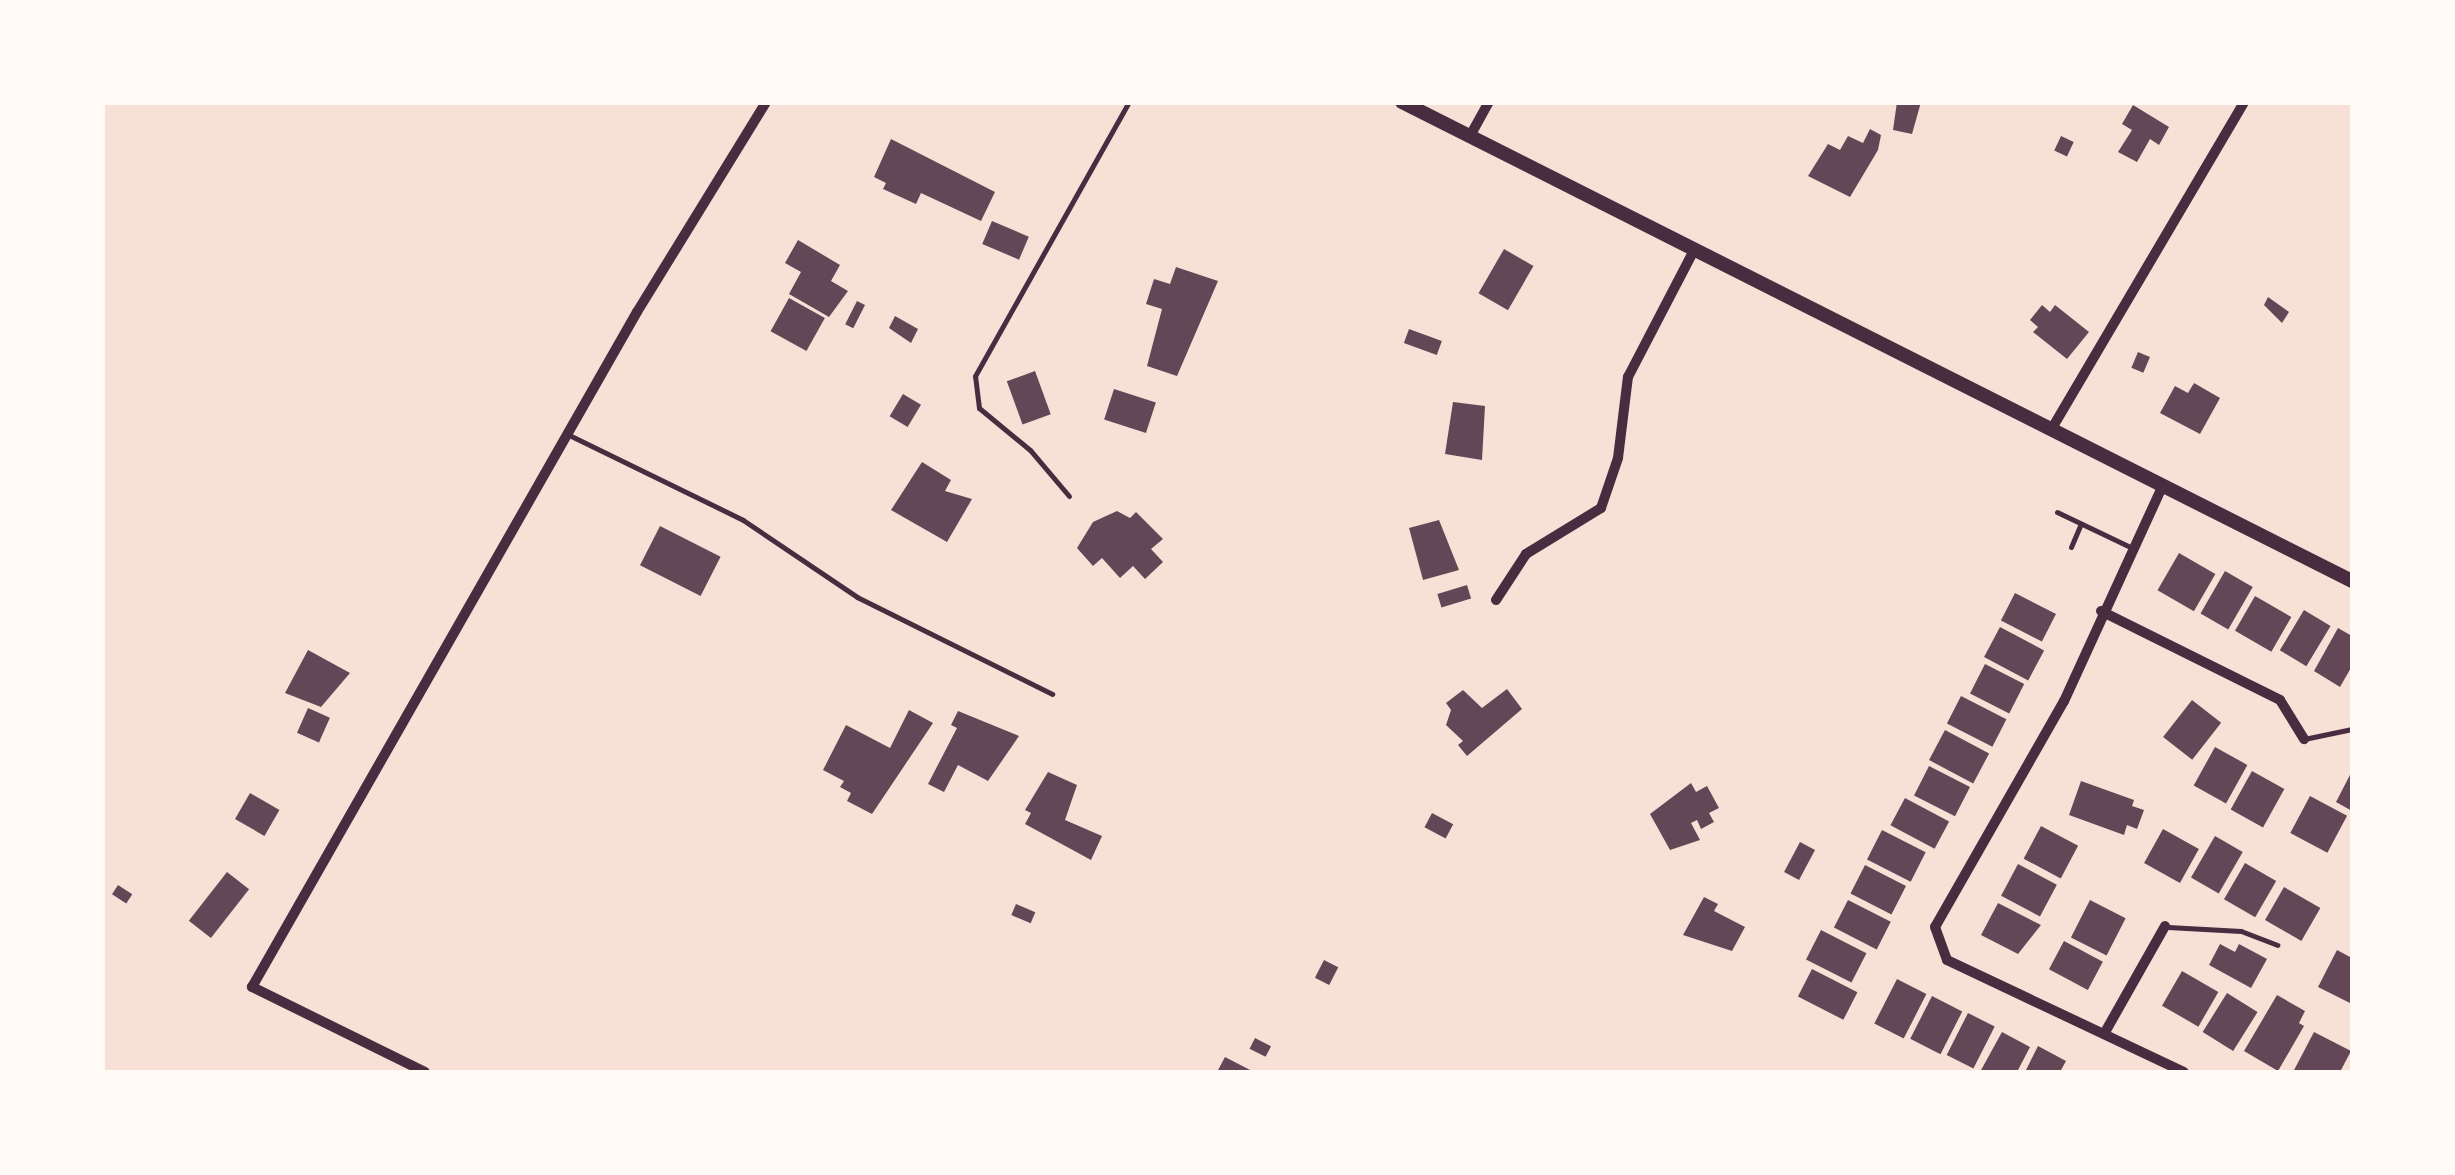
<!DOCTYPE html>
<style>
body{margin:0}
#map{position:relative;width:2455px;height:1175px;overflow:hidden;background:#f7e1d7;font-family:"Alegreya Sans",sans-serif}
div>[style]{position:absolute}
.building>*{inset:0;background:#644757;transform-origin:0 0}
.service>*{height:5px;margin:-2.5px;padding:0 2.5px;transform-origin:2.5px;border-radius:2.5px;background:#4a2c40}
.minor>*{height:10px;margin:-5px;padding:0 5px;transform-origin:5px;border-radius:5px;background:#4a2c40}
.tertiary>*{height:14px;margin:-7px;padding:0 7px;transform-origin:7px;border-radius:7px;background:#4a2c40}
span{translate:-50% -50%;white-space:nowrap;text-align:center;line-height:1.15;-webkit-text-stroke:8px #fffaf5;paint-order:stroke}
.frame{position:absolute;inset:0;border:105px solid #fffaf5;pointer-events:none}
</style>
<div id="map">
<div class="building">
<div style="clip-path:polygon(1897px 102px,1921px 102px,1912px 134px,1893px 130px)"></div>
<div style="clip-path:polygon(2133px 105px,2169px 127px,2159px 145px,2150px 139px,2137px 162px,2118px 152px,2132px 130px,2122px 124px)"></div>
<div style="clip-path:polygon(1870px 129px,1881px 135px,1878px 150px,1850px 197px,1808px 176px,1828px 144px,1840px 150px,1848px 136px,1863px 143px)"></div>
<div style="left:2061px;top:136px;width:14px;height:16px;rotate:25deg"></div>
<div style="clip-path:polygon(891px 139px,995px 192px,981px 221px,921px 193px,916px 204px,883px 189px,886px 183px,874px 177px)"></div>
<div style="left:992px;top:221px;width:40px;height:25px;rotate:23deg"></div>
<div style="clip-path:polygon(798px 240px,840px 265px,831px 281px,848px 291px,829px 317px,789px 294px,801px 272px,785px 263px)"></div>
<div style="left:1504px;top:249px;width:34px;height:51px;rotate:30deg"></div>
<div style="clip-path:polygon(1176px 267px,1218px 281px,1177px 376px,1147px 366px,1162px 309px,1146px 304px,1154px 279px,1170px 284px)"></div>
<div style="clip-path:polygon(2268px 297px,2289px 312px,2282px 323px,2264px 305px)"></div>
<div style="left:789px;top:298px;width:41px;height:38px;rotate:29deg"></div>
<div style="left:857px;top:301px;width:9px;height:26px;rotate:27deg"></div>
<div style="clip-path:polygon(2042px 305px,2050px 312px,2055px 305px,2089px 332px,2067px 359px,2033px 332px,2038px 327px,2030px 320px)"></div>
<div style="clip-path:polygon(895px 316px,918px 329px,911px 343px,889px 328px)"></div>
<div style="left:1409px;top:329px;width:35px;height:15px;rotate:20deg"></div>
<div style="left:2138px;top:352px;width:13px;height:17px;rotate:23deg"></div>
<div style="left:1035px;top:371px;width:46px;height:30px;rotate:70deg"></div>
<div style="clip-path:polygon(2194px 383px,2220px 398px,2200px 434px,2160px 413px,2175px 386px,2188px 393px)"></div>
<div style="left:1114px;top:389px;width:44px;height:32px;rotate:18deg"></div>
<div style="left:903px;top:394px;width:21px;height:26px;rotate:31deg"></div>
<div style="clip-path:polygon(1453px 402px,1485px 406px,1482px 460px,1445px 454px)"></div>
<div style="clip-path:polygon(922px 462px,951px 480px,945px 491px,972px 499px,947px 542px,891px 510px)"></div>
<div style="clip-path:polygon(1117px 511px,1130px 518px,1136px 512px,1163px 539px,1151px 549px,1163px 562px,1145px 579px,1133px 566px,1120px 578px,1102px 558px,1093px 566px,1077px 548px,1093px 522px)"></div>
<div style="clip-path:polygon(1439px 520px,1459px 570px,1423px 580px,1409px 528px)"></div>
<div style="left:660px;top:526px;width:68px;height:44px;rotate:27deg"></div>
<div style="left:2179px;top:553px;width:42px;height:43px;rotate:30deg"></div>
<div style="left:2225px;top:571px;width:32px;height:49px;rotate:30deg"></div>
<div style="left:1467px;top:585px;width:14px;height:31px;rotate:73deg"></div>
<div style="left:2015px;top:593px;width:46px;height:31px;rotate:27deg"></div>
<div style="left:2255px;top:596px;width:42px;height:40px;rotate:30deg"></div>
<div style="left:2304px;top:610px;width:31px;height:47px;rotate:31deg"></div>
<div style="left:2000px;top:627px;width:50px;height:34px;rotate:28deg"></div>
<div style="clip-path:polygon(2338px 628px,2352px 636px,2352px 666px,2340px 687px,2314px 671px)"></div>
<div style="clip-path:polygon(308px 650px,350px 673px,321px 707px,285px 693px)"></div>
<div style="left:1985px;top:664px;width:44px;height:33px;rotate:27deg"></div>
<div style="clip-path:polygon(1507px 689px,1522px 709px,1467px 756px,1458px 745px,1463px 741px,1446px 725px,1451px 710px,1446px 703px,1463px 690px,1482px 708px)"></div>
<div style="left:1961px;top:696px;width:51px;height:31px;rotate:27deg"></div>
<div style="left:2192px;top:700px;width:37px;height:47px;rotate:38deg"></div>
<div style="left:308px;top:708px;width:24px;height:27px;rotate:24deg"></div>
<div style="clip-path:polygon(909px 710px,933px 723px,872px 814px,847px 801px,851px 793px,840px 787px,844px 781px,823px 770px,846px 725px,890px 748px)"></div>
<div style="clip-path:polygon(958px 711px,1019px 736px,988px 781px,958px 765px,944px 792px,928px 784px,957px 728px,951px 725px)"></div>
<div style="left:1945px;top:730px;width:50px;height:34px;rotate:28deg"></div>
<div style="left:2215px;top:747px;width:37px;height:44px;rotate:29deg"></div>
<div style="left:1929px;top:766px;width:46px;height:33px;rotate:27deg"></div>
<div style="left:2252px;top:771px;width:37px;height:44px;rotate:29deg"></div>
<div style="clip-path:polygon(2352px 771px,2352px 811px,2336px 802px)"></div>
<div style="clip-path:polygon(1048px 772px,1077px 785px,1065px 820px,1102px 836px,1091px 860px,1025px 824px,1031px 813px,1025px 810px)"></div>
<div style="clip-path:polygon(2081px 781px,2134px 800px,2132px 806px,2144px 810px,2137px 829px,2127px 825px,2124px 835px,2069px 815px)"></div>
<div style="clip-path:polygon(1691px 783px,1696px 792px,1707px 786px,1719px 808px,1709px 813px,1714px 822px,1701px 829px,1697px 820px,1691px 823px,1700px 840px,1670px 850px,1650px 814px)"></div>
<div style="left:250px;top:793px;width:34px;height:30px;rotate:30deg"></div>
<div style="left:2310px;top:796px;width:42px;height:42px;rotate:28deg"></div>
<div style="left:1905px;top:798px;width:50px;height:31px;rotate:28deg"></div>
<div style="left:1432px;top:813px;width:24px;height:16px;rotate:28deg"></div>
<div style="left:2041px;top:826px;width:42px;height:37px;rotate:28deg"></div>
<div style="left:2163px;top:829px;width:41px;height:39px;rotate:29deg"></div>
<div style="left:1882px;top:830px;width:49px;height:33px;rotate:27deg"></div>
<div style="left:2215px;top:836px;width:32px;height:48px;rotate:30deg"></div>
<div style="left:1800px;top:842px;width:17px;height:34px;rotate:28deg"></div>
<div style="left:2245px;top:863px;width:36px;height:42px;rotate:30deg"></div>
<div style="left:2018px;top:864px;width:44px;height:36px;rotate:28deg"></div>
<div style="left:1865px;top:865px;width:46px;height:32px;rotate:27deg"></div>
<div style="left:227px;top:872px;width:28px;height:62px;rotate:38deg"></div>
<div style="left:118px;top:885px;width:17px;height:11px;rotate:33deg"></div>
<div style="left:2284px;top:887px;width:42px;height:38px;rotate:30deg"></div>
<div style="clip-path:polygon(1704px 897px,1718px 904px,1714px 911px,1745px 927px,1732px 951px,1683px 935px)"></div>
<div style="left:1848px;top:900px;width:48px;height:31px;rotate:27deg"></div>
<div style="left:2090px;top:900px;width:40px;height:42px;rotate:27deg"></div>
<div style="clip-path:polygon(1998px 903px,2041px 925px,2018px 954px,1981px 935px)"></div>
<div style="left:1016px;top:904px;width:21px;height:12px;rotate:23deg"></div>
<div style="left:1821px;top:930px;width:51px;height:33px;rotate:27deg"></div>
<div style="left:2064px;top:941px;width:44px;height:32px;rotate:28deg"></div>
<div style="clip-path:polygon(2220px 944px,2235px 952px,2239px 944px,2267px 959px,2251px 988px,2209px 965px)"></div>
<div style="clip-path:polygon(2337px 950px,2352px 958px,2352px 1004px,2318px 987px)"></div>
<div style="left:1324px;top:960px;width:16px;height:20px;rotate:27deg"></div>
<div style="left:1812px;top:969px;width:51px;height:31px;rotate:27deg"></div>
<div style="left:2182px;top:971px;width:42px;height:40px;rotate:30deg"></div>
<div style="left:1897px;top:979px;width:33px;height:50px;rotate:27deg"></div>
<div style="left:2227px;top:993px;width:36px;height:46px;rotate:32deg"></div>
<div style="clip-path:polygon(2277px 995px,2305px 1011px,2299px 1023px,2304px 1026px,2278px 1071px,2244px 1051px)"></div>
<div style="left:1932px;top:996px;width:34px;height:48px;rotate:27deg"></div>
<div style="left:1968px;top:1013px;width:30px;height:47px;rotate:27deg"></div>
<div style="clip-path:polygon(2002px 1032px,2030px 1047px,2017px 1072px,1980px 1072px)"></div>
<div style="clip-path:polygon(2314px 1032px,2351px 1051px,2340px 1072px,2293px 1072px)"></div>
<div style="left:1255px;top:1038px;width:18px;height:12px;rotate:27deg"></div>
<div style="clip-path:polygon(2038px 1046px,2066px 1061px,2060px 1072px,2025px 1072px)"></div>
<div style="clip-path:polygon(1225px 1057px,1254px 1072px,1217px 1072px)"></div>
</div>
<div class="service">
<div style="left:567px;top:434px;width:196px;rotate:26deg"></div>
<div style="left:743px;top:520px;width:138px;rotate:34deg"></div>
<div style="left:857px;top:597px;width:218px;rotate:26.4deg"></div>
<div style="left:1069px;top:496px;width:60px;rotate:-130.3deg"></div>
<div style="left:1030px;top:450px;width:66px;rotate:-140.5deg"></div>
<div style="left:979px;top:408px;width:32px;rotate:-97deg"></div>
<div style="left:975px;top:376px;width:314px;rotate:-60.7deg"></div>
<div style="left:2057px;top:512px;width:83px;rotate:25.6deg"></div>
<div style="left:2071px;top:547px;width:25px;rotate:-67deg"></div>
<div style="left:2304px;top:739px;width:49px;rotate:-11.8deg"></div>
<div style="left:2168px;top:927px;width:73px;rotate:3.1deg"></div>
<div style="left:2241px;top:931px;width:39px;rotate:21deg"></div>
</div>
<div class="minor">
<div style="left:1470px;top:136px;width:39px;rotate:-61deg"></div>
<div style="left:2051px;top:430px;width:381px;rotate:-59.5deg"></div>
<div style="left:2163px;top:485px;width:238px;rotate:114.6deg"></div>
<div style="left:2064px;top:701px;width:260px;rotate:119.7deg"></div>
<div style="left:1935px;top:927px;width:35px;rotate:70deg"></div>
<div style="left:1947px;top:960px;width:262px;rotate:25.3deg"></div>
<div style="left:1496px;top:600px;width:55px;rotate:-56.9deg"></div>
<div style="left:1526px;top:554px;width:88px;rotate:-31.5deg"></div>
<div style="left:1601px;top:508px;width:53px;rotate:-71.2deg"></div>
<div style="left:1618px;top:458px;width:82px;rotate:-83deg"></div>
<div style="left:1628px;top:377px;width:139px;rotate:-62.5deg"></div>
<div style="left:2101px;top:611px;width:200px;rotate:26.4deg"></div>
<div style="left:2280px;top:700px;width:46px;rotate:58.4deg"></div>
<div style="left:2104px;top:1034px;width:124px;rotate:-60.5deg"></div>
<div style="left:425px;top:1072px;width:193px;rotate:-153.8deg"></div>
<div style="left:252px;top:987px;width:777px;rotate:-60.3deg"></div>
<div style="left:637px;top:312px;width:246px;rotate:-58.4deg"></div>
</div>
<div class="tertiary">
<div style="left:1402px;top:102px;width:1064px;rotate:26.76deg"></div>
</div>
<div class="frame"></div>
</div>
